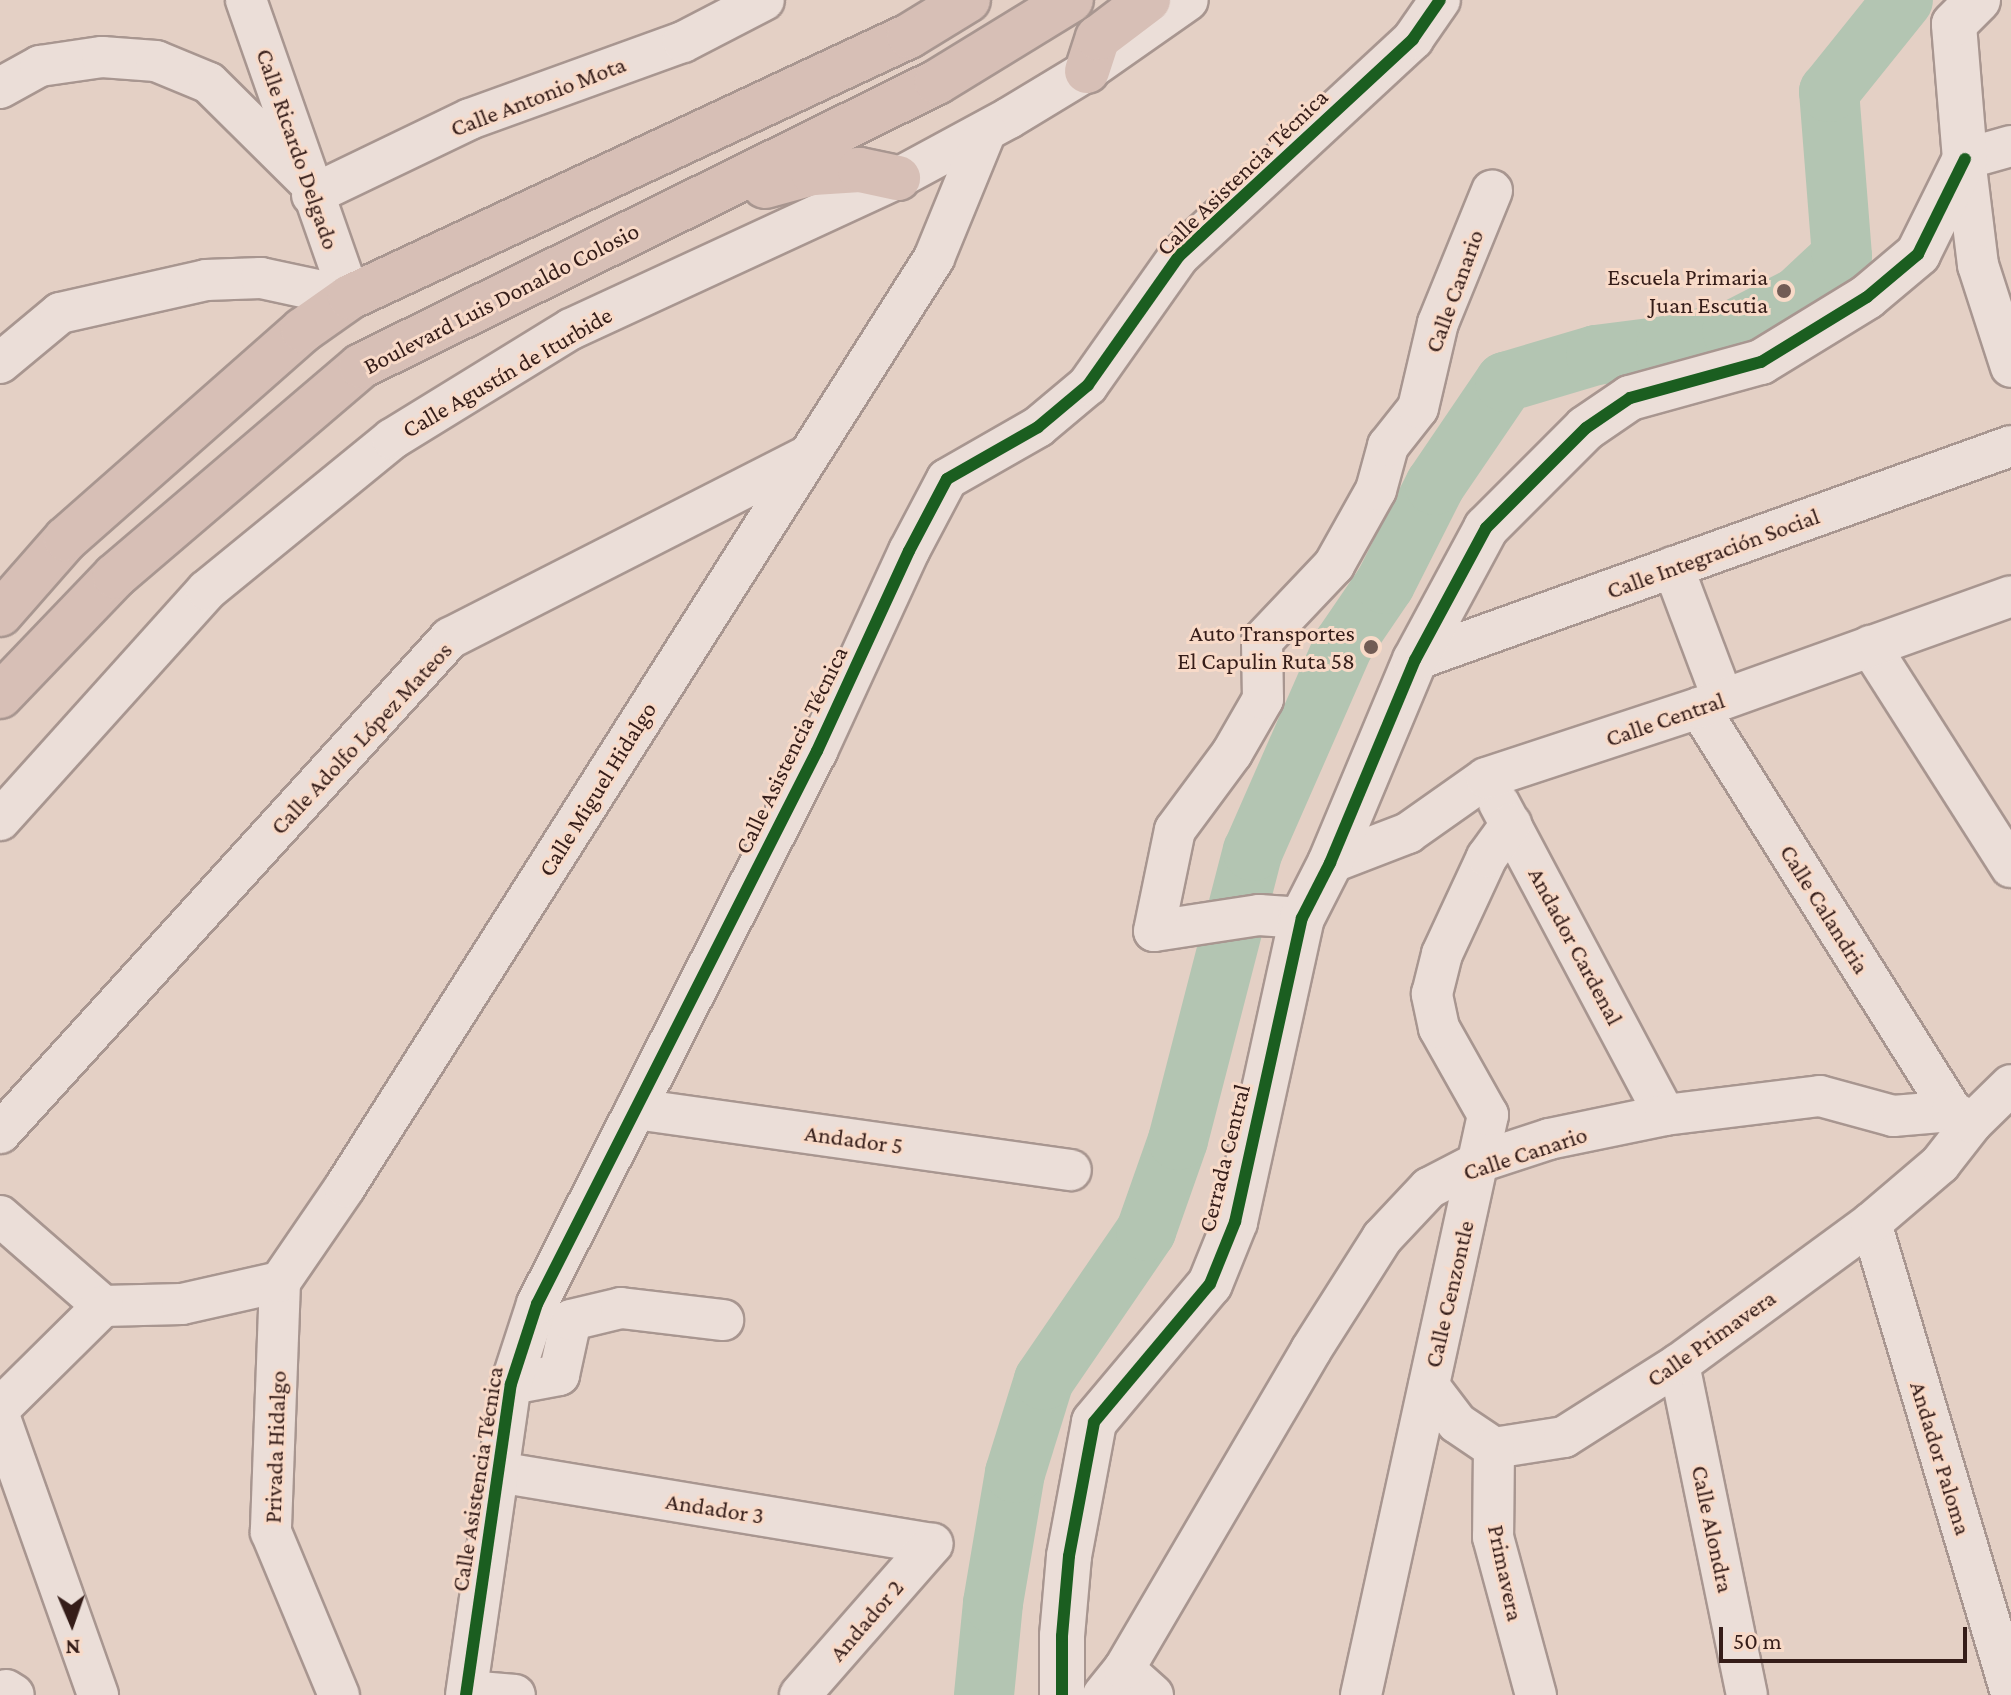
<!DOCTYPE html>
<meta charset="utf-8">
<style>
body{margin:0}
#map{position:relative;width:2011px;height:1695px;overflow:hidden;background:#e4d0c5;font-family:"Crimson Pro",serif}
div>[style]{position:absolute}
.river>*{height:60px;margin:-30px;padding:0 30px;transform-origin:30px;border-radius:30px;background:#b3c5b2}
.roads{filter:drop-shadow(2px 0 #a89690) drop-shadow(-2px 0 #a89690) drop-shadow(0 2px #a89690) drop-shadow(0 -2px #a89690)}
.street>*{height:40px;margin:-20px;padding:0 20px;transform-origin:20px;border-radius:20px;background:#ebded8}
.secondary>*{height:44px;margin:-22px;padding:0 22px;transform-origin:22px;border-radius:22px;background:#ebded8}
.highway>*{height:44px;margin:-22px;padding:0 22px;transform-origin:22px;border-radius:22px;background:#d7bfb6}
.cycleway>*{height:12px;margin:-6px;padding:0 6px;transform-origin:6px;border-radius:6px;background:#1b5e20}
.dots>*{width:22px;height:22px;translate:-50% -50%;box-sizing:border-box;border:4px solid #f8dac8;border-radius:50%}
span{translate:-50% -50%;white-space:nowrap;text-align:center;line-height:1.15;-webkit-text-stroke:6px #f8dac8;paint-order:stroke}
.street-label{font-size:24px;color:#351d19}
.poi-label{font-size:24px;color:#351d19}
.right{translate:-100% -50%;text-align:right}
.north{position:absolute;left:32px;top:1583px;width:80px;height:80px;-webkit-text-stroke:6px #f8dac8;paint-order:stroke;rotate:178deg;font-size:22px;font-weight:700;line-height:32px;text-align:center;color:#351d19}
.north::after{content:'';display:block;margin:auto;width:28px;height:36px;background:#351d19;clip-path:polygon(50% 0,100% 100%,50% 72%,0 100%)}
.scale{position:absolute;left:1719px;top:1627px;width:248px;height:36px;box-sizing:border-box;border:4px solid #351d19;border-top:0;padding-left:10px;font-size:24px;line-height:28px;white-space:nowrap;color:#351d19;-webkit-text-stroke:6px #f8dac8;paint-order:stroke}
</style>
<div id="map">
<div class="river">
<div style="left:984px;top:1695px;width:92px;rotate:-84.4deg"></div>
<div style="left:993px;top:1603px;width:132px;rotate:-80.4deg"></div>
<div style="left:1015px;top:1473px;width:97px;rotate:-72.7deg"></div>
<div style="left:1044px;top:1380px;width:181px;rotate:-55.6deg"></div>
<div style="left:1146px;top:1231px;width:96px;rotate:-70.6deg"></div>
<div style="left:1178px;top:1140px;width:299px;rotate:-75.5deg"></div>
<div style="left:1253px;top:851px;width:226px;rotate:-66.3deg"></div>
<div style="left:1344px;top:644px;width:73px;rotate:-55.7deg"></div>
<div style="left:1385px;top:584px;width:111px;rotate:-63.2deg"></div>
<div style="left:1435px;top:485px;width:125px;rotate:-55.8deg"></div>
<div style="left:1505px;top:382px;width:95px;rotate:-16.5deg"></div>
<div style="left:1596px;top:355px;width:71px;rotate:-7.3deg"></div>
<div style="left:1666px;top:346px;width:68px;rotate:-12.8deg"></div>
<div style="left:1732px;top:331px;width:74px;rotate:-27.3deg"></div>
<div style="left:1798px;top:297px;width:60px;rotate:-43deg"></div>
<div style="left:1842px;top:256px;width:165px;rotate:-94.5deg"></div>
<div style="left:1829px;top:92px;width:118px;rotate:-51.2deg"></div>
</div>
<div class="roads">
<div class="street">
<div style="left:246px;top:0;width:315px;rotate:70.7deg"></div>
<div style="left:0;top:88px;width:46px;rotate:-28.8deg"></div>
<div style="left:40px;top:66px;width:63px;rotate:-8.3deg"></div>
<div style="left:102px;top:57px;width:54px;rotate:4.2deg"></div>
<div style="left:156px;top:61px;width:57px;rotate:22.5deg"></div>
<div style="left:209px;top:83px;width:136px;rotate:44.7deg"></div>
<div style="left:2011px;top:146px;width:48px;rotate:164.2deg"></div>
<div style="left:1965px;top:159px;width:107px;rotate:83deg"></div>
<div style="left:1978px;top:265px;width:107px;rotate:72.1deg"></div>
<div style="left:312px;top:195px;width:175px;rotate:-25.7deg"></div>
<div style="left:470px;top:119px;width:226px;rotate:-19.9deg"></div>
<div style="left:683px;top:42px;width:91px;rotate:-27.4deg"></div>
<div style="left:0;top:363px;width:78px;rotate:-39.8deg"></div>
<div style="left:60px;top:313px;width:150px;rotate:-12.7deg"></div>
<div style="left:206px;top:280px;width:55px;rotate:-2.1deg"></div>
<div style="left:261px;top:278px;width:91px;rotate:12.1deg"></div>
<div style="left:1673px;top:567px;width:141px;rotate:69.3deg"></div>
<div style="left:1870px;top:646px;width:262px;rotate:57.5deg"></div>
<div style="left:1415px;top:660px;width:633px;rotate:-19.75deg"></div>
<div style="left:1699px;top:708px;width:476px;rotate:57.9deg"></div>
<div style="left:1499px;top:803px;width:353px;rotate:62deg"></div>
<div style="left:0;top:820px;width:309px;rotate:-48deg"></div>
<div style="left:207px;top:590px;width:239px;rotate:-39.2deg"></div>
<div style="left:392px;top:439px;width:210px;rotate:-31.6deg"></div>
<div style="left:571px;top:329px;width:360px;rotate:-24.8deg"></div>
<div style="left:898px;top:178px;width:126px;rotate:-28.4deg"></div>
<div style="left:1009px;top:118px;width:91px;rotate:-31.1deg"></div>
<div style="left:1087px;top:71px;width:123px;rotate:-35.1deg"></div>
<div style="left:1330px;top:863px;width:84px;rotate:-21deg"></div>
<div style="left:1408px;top:833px;width:95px;rotate:-35.2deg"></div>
<div style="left:1486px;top:778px;width:224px;rotate:-18.2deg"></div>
<div style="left:1699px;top:708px;width:331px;rotate:-19.7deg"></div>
<div style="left:1302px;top:918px;width:43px;rotate:-176deg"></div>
<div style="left:1259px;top:915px;width:106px;rotate:171.3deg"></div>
<div style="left:1154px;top:931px;width:103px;rotate:-78.3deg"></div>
<div style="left:1175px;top:830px;width:96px;rotate:-53.5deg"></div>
<div style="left:1232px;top:753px;width:62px;rotate:-60.1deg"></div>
<div style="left:1263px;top:699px;width:58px;rotate:-91deg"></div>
<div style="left:1262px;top:641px;width:105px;rotate:-46.5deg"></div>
<div style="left:1334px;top:565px;width:86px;rotate:-60.8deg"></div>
<div style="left:1376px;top:490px;width:46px;rotate:-74.7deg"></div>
<div style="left:1388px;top:446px;width:48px;rotate:-51.7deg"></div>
<div style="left:1418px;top:408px;width:87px;rotate:-76.8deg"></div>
<div style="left:1438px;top:323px;width:143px;rotate:-67.8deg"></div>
<div style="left:636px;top:1109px;width:439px;rotate:8deg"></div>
<div style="left:0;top:1133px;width:669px;rotate:-47.73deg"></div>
<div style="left:450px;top:638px;width:399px;rotate:-27deg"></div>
<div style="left:0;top:1216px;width:137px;rotate:41.1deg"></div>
<div style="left:1871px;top:1223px;width:489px;rotate:73.4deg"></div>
<div style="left:280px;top:1282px;width:250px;rotate:92.1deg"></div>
<div style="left:271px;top:1532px;width:177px;rotate:67.4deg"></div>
<div style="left:103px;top:1306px;width:79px;rotate:-1.5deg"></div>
<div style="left:182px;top:1304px;width:100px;rotate:-12.7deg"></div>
<div style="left:280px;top:1282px;width:115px;rotate:-55.6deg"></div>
<div style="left:345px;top:1187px;width:1100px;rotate:-57.62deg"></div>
<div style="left:934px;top:258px;width:137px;rotate:-67.7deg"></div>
<div style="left:1679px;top:1364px;width:338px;rotate:78.4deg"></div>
<div style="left:511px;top:1384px;width:49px;rotate:-10.6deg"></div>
<div style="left:559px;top:1375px;width:56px;rotate:-77.7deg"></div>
<div style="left:571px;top:1320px;width:51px;rotate:-13.5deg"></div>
<div style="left:621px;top:1308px;width:103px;rotate:6.7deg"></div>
<div style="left:1429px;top:1386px;width:46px;rotate:52.9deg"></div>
<div style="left:1457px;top:1423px;width:45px;rotate:34deg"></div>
<div style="left:1494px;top:1448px;width:71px;rotate:-8.9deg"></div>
<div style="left:1564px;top:1437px;width:136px;rotate:-32.4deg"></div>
<div style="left:1679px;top:1364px;width:238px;rotate:-36.3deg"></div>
<div style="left:1871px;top:1223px;width:91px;rotate:-40.5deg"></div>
<div style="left:1940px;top:1164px;width:52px;rotate:-52deg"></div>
<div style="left:1972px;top:1123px;width:54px;rotate:-44.3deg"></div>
<div style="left:0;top:1408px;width:145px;rotate:-44.7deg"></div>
<div style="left:0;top:1418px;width:294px;rotate:70.5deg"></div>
<div style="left:1494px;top:1448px;width:89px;rotate:90.6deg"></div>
<div style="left:1493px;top:1537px;width:164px;rotate:74.8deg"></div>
<div style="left:498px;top:1472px;width:440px;rotate:9.4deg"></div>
<div style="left:1124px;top:1669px;width:39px;rotate:42deg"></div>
<div style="left:6px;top:1690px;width:9px;rotate:32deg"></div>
<div style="left:467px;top:1691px;width:48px;rotate:4.8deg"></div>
<div style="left:466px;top:1695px;width:314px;rotate:-81.8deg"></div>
<div style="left:511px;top:1384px;width:84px;rotate:-72deg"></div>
<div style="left:537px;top:1304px;width:620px;rotate:-63.15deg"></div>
<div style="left:817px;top:751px;width:220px;rotate:-65.3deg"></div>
<div style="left:909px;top:551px;width:81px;rotate:-62.2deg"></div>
<div style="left:947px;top:479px;width:105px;rotate:-29.7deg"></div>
<div style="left:1038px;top:427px;width:65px;rotate:-40deg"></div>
<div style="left:1088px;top:385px;width:158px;rotate:-54.8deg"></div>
<div style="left:1179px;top:256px;width:319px;rotate:-42.8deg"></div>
<div style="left:1413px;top:39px;width:47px;rotate:-55.3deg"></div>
<div style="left:800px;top:1695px;width:201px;rotate:-48.8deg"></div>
<div style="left:1103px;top:1695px;width:33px;rotate:-51deg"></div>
<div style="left:1124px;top:1669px;width:370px;rotate:-59.6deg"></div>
<div style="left:1311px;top:1350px;width:133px;rotate:-57.6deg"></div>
<div style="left:1382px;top:1238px;width:69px;rotate:-46.8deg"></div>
<div style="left:1429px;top:1188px;width:56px;rotate:-27.5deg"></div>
<div style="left:1479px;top:1162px;width:74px;rotate:-18.2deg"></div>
<div style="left:1549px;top:1139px;width:118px;rotate:-11.7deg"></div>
<div style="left:1665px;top:1115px;width:156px;rotate:-7deg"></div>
<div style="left:1820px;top:1096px;width:76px;rotate:15.3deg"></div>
<div style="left:1893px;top:1116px;width:59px;rotate:-4.8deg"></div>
<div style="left:1952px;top:1111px;width:23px;rotate:31deg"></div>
<div style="left:1361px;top:1695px;width:594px;rotate:-77.65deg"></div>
<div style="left:1488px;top:1115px;width:100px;rotate:-119.4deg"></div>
<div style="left:1439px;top:1028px;width:35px;rotate:-102deg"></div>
<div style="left:1432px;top:994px;width:41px;rotate:-76deg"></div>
<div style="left:1442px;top:954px;width:107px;rotate:-65.1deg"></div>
<div style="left:1487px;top:857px;width:41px;rotate:-54deg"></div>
</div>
<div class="secondary">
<div style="left:1062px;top:1695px;width:59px;rotate:-90deg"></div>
<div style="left:1062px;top:1636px;width:80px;rotate:-85deg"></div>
<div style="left:1069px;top:1556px;width:136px;rotate:-79.4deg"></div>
<div style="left:1094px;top:1422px;width:180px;rotate:-50deg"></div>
<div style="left:1210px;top:1284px;width:67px;rotate:-68deg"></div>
<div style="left:1235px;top:1222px;width:311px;rotate:-77.6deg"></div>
<div style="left:1302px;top:918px;width:62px;rotate:-63deg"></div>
<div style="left:1330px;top:863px;width:220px;rotate:-67.3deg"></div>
<div style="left:1415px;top:660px;width:150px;rotate:-61.7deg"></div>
<div style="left:1486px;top:528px;width:141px;rotate:-45deg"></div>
<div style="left:1586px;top:428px;width:53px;rotate:-34.3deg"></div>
<div style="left:1630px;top:398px;width:136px;rotate:-15.4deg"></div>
<div style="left:1761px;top:362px;width:124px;rotate:-31.5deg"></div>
<div style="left:1867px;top:297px;width:67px;rotate:-40.1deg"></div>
<div style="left:1918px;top:254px;width:106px;rotate:-63.7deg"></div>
<div style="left:1965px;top:159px;width:135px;rotate:-94.7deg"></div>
<div style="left:1954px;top:24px;width:34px;rotate:-45deg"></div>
</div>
<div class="highway">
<div style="left:1087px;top:71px;width:35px;rotate:-72deg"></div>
<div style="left:1098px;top:38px;width:63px;rotate:-37.2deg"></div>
<div style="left:765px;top:186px;width:50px;rotate:-15.2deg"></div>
<div style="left:813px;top:173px;width:47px;rotate:-3.7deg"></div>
<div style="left:860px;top:170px;width:39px;rotate:12deg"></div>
<div style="left:0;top:614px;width:100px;rotate:-48.7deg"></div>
<div style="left:66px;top:539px;width:316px;rotate:-41.4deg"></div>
<div style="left:303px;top:330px;width:57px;rotate:-35.1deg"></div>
<div style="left:350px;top:297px;width:617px;rotate:-25.03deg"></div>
<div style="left:909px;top:36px;width:69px;rotate:-31.4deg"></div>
<div style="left:0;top:696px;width:166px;rotate:-46.2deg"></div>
<div style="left:115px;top:576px;width:323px;rotate:-40.5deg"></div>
<div style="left:361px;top:366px;width:642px;rotate:-26.25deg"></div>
<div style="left:937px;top:82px;width:157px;rotate:-31.5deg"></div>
</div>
</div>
<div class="cycleway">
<div style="left:466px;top:1695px;width:314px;rotate:-81.8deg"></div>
<div style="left:511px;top:1384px;width:84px;rotate:-72deg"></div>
<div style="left:537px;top:1304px;width:620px;rotate:-63.15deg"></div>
<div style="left:817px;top:751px;width:220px;rotate:-65.3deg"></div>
<div style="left:909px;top:551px;width:81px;rotate:-62.2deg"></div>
<div style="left:947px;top:479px;width:105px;rotate:-29.7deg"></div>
<div style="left:1038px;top:427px;width:65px;rotate:-40deg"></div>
<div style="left:1088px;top:385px;width:158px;rotate:-54.8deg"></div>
<div style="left:1179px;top:256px;width:319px;rotate:-42.8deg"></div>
<div style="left:1413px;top:39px;width:47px;rotate:-55.3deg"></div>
<div style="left:1062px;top:1695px;width:59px;rotate:-90deg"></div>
<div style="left:1062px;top:1636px;width:80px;rotate:-85deg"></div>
<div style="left:1069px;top:1556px;width:136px;rotate:-79.4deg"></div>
<div style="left:1094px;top:1422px;width:180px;rotate:-50deg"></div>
<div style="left:1210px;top:1284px;width:67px;rotate:-68deg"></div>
<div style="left:1235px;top:1222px;width:311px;rotate:-77.6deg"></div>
<div style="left:1302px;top:918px;width:62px;rotate:-63deg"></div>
<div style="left:1330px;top:863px;width:220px;rotate:-67.3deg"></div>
<div style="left:1415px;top:660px;width:150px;rotate:-61.7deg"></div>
<div style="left:1486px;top:528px;width:141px;rotate:-45deg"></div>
<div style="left:1586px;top:428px;width:53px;rotate:-34.3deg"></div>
<div style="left:1630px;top:398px;width:136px;rotate:-15.4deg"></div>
<div style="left:1761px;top:362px;width:124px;rotate:-31.5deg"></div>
<div style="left:1867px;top:297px;width:67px;rotate:-40.1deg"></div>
<div style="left:1918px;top:254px;width:106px;rotate:-63.7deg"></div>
</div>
<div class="dots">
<div style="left:1784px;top:291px;background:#725c55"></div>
<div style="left:1371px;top:647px;background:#725c55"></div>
</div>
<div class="street-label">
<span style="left:538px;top:96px;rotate:-21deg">Calle Antonio Mota</span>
<span style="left:298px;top:149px;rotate:71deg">Calle Ricardo Delgado</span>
<span style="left:1242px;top:172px;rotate:-44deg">Calle Asistencia Técnica</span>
<span style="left:1454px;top:291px;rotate:-70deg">Calle Canario</span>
<span style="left:501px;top:298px;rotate:-27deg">Boulevard Luis Donaldo Colosio</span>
<span style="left:507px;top:372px;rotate:-30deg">Calle Agustín de Iturbide</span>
<span style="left:1713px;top:553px;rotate:-20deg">Calle Integración Social</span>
<span style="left:1665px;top:719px;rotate:-19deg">Calle Central</span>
<span style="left:361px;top:738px;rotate:-47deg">Calle Adolfo López Mateos</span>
<span style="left:791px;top:750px;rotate:-64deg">Calle Asistencia Técnica</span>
<span style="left:597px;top:789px;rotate:-58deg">Calle Miguel Hidalgo</span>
<span style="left:1825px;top:909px;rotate:58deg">Calle Calandria</span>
<span style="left:1576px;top:946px;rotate:62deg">Andador Cardenal</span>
<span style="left:854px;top:1139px;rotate:8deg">Andador 5</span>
<span style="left:1525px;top:1153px;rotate:-18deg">Calle Canario</span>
<span style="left:1224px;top:1158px;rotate:-76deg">Cerrada Central</span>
<span style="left:1449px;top:1294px;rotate:-77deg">Calle Cenzontle</span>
<span style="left:1711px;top:1338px;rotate:-35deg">Calle Primavera</span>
<span style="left:275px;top:1447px;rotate:-88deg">Privada Hidalgo</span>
<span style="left:1941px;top:1458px;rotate:73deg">Andador Paloma</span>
<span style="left:477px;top:1479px;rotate:-81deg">Calle Asistencia Técnica</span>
<span style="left:715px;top:1508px;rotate:9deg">Andador 3</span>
<span style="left:1713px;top:1529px;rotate:78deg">Calle Alondra</span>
<span style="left:1506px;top:1573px;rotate:78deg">Primavera</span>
<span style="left:866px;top:1620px;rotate:-49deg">Andador 2</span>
</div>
<div class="poi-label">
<span class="right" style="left:1768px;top:291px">Escuela Primaria<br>Juan Escutia</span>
<span class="right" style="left:1355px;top:647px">Auto Transportes<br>El Capulin Ruta 58</span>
</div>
<div class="north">N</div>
<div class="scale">50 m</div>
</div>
